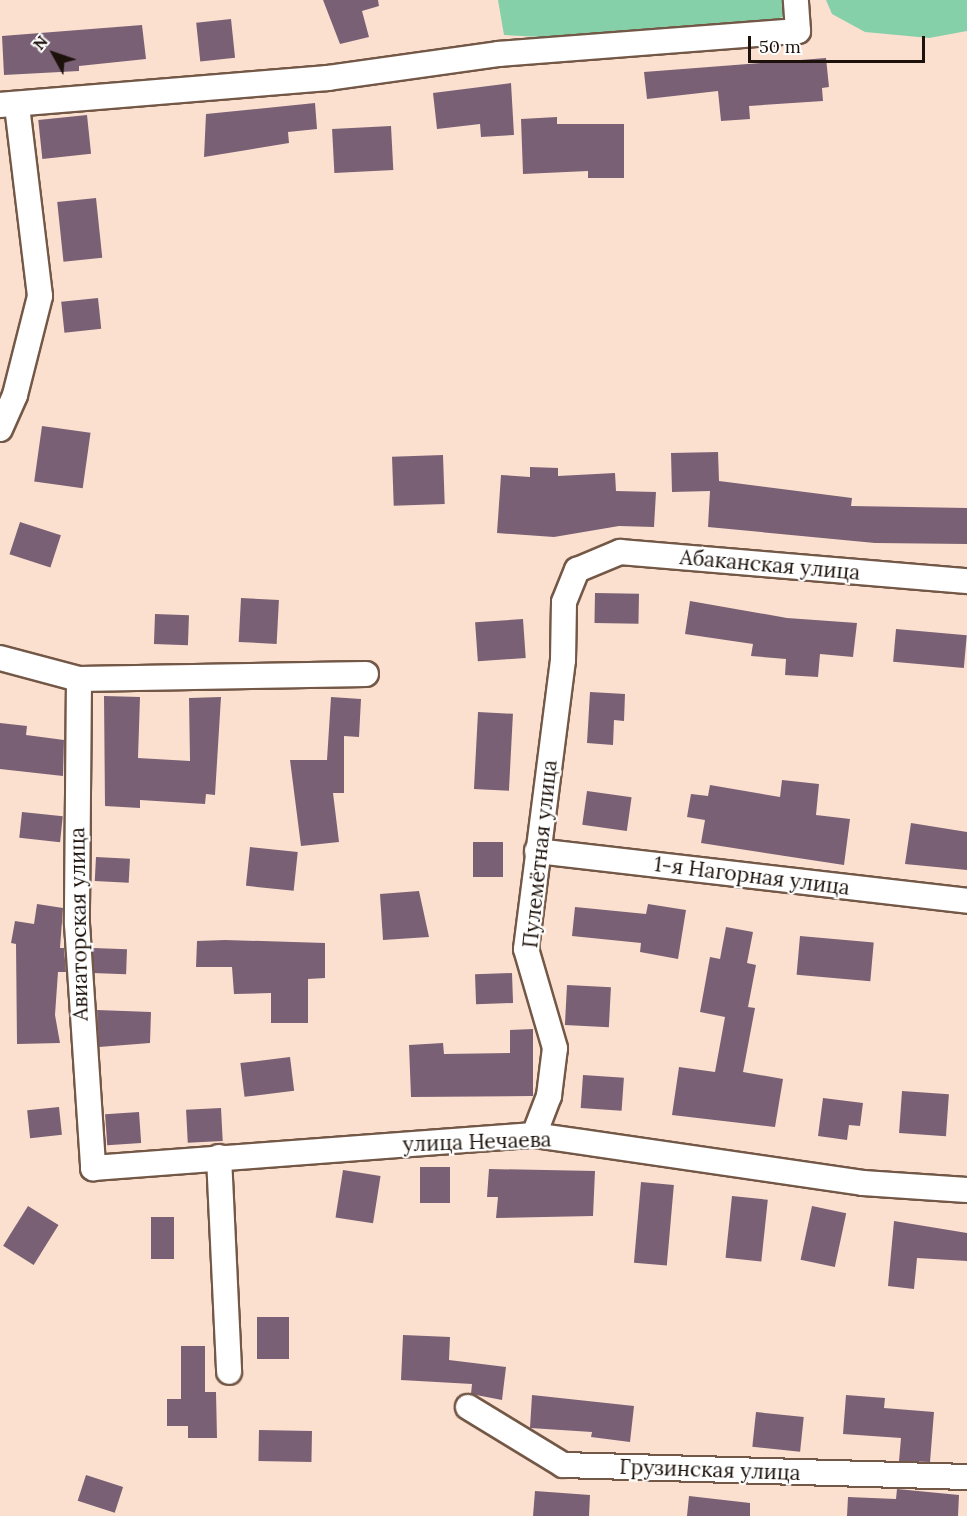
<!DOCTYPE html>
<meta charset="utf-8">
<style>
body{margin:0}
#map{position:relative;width:967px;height:1516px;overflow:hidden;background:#fbe0d0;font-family:Lora,serif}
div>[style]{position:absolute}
.green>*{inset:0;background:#85d0a8}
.building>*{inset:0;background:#7a6074;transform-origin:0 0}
.roads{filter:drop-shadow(2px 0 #745847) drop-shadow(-2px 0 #745847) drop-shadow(0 2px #745847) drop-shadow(0 -2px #745847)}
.street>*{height:24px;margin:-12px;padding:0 12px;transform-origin:12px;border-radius:12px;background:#fff}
span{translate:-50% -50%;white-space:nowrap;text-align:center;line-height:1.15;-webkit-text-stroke:4.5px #fff;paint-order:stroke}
.street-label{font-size:21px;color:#1d120b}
.north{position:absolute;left:24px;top:24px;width:60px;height:60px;-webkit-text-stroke:4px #fff;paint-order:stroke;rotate:310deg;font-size:16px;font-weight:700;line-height:24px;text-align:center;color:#1d120b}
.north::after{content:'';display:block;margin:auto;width:21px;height:27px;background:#1d120b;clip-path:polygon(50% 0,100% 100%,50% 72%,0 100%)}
.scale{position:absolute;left:748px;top:36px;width:177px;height:27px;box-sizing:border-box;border:3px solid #1d120b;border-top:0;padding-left:8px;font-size:18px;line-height:21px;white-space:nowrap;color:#1d120b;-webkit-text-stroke:4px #fff;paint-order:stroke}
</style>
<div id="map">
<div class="green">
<div style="clip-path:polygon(498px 0,785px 0,784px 17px,752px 24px,579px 39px,504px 35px)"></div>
<div style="clip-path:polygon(826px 0,967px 0,967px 31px,929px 38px,865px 32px,832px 14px)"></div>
</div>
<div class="building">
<div style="clip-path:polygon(323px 0,378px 0,379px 6px,362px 11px,369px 37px,340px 44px)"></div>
<div style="left:231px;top:19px;width:39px;height:35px;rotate:84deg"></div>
<div style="clip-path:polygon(142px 25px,146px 59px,79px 66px,79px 71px,4px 75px,2px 36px)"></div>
<div style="clip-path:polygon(826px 58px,829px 87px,822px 88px,823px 101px,749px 106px,750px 119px,721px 121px,718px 91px,647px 99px,644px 72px)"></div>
<div style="clip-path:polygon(511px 83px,514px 135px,481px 137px,480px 124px,437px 129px,433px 93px)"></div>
<div style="clip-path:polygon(315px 103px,317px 129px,288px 132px,289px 143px,204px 157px,206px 114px)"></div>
<div style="left:87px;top:115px;width:39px;height:49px;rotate:84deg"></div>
<div style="clip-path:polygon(557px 117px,557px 124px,624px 124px,624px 178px,588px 178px,588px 171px,523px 174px,521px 119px)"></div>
<div style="left:391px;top:126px;width:44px;height:59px;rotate:87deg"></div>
<div style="left:96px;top:198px;width:60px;height:39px;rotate:84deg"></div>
<div style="left:98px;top:298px;width:31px;height:37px;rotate:84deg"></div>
<div style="left:42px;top:426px;width:49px;height:56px;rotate:8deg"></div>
<div style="clip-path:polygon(718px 452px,719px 481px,852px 498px,851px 506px,967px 508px,967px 544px,875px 543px,708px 527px,710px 491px,672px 492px,671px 453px)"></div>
<div style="left:443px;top:455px;width:49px;height:51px;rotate:88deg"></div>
<div style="clip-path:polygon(530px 467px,558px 468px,558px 476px,615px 473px,616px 491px,656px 492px,654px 527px,619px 526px,554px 537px,497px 533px,501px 475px,530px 477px)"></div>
<div style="left:20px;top:522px;width:43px;height:34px;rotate:18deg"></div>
<div style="left:595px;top:593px;width:44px;height:30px;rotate:1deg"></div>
<div style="left:241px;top:598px;width:38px;height:44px;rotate:3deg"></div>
<div style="clip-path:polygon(690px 601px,787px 618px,857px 623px,853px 657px,820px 654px,818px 677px,785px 675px,786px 659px,751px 656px,753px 644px,685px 634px)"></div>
<div style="left:155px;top:614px;width:34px;height:30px;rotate:2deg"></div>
<div style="left:523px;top:619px;width:39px;height:48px;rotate:86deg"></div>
<div style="left:896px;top:629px;width:71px;height:33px;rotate:5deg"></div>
<div style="clip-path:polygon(590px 692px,625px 694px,624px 721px,614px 720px,613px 745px,587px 743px)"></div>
<div style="clip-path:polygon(104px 696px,140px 697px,138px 758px,190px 761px,189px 698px,221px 697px,215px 795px,206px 794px,205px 804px,140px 800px,140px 808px,105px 806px)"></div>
<div style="clip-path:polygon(331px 697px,361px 699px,359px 737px,344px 736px,344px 793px,333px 793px,339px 842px,301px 846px,290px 760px,327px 760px)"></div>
<div style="left:478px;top:712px;width:35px;height:77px;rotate:3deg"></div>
<div style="clip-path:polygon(0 723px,27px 726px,26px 735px,64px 740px,63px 776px,0 769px)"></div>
<div style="clip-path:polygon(782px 780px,819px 784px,816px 815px,850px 819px,844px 865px,701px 843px,705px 820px,687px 817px,691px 794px,708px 796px,710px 785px,780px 797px)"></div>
<div style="left:587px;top:791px;width:45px;height:34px;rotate:8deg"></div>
<div style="left:22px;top:812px;width:41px;height:26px;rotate:6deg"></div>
<div style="clip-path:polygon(911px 823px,967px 832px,967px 870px,905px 864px)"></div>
<div style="left:503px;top:842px;width:35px;height:30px;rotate:90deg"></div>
<div style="left:250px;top:847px;width:48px;height:39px;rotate:6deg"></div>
<div style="left:96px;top:857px;width:34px;height:24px;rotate:3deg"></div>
<div style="clip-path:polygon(419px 891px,429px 937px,383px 940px,380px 894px)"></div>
<div style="clip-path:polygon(37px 904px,63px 908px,60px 948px,64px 948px,66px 972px,58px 972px,55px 1015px,60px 1043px,17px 1044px,16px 944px,11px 943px,15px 921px,34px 924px)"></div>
<div style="clip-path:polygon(648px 904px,686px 910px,678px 959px,640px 952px,641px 943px,572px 936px,575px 907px,646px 914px)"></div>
<div style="clip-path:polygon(726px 927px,753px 932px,747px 963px,756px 965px,748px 1007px,755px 1008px,743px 1072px,783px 1079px,775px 1127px,672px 1115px,679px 1067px,715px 1072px,725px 1017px,700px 1012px,710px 957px,720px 959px)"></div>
<div style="left:800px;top:936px;width:74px;height:39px;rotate:5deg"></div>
<div style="clip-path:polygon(225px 940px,325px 943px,325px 978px,308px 979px,308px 1023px,271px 1023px,271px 993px,234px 994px,232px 967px,196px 967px,197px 941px)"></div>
<div style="left:93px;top:948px;width:34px;height:25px;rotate:2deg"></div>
<div style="left:512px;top:973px;width:30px;height:37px;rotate:88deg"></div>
<div style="left:567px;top:985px;width:44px;height:40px;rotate:3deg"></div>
<div style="clip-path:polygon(97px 1010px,151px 1012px,150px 1043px,99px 1047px)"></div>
<div style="clip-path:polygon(533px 1029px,533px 1096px,411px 1097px,409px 1045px,443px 1043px,444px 1054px,510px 1053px,510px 1030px)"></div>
<div style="left:290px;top:1057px;width:34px;height:50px;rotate:83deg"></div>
<div style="left:583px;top:1075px;width:41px;height:33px;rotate:4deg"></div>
<div style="left:902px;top:1091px;width:47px;height:42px;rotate:4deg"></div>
<div style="clip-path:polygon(823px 1098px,863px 1103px,860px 1126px,849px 1125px,847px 1140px,818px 1136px)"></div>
<div style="left:59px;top:1107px;width:28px;height:32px;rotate:84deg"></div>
<div style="left:221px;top:1108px;width:33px;height:35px;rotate:87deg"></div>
<div style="left:139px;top:1112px;width:31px;height:34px;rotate:86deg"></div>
<div style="left:420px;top:1167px;width:30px;height:36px"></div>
<div style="clip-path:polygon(489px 1169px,595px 1171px,593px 1216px,496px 1218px,498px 1197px,487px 1197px)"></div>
<div style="left:343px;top:1170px;width:38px;height:48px;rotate:9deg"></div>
<div style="left:641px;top:1182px;width:33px;height:81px;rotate:5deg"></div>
<div style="left:732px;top:1196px;width:36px;height:62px;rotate:6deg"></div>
<div style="left:28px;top:1206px;width:36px;height:47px;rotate:32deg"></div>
<div style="left:812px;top:1206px;width:35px;height:55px;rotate:12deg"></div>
<div style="left:174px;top:1217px;width:42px;height:23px;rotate:90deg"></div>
<div style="clip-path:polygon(894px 1221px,967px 1233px,967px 1261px,917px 1258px,914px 1289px,888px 1286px)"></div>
<div style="left:257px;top:1317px;width:32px;height:42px"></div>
<div style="clip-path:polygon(403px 1335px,450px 1337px,449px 1360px,506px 1367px,502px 1400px,471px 1394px,472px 1384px,401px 1380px)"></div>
<div style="clip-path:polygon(181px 1346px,205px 1346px,205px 1392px,216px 1392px,217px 1438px,188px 1438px,188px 1426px,167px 1426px,167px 1399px,181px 1399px)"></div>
<div style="clip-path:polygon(532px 1395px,634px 1406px,630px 1442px,591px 1437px,592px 1432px,530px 1428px)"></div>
<div style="clip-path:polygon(846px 1395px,885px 1398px,884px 1408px,934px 1412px,930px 1462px,899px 1461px,901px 1438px,843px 1434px)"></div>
<div style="left:756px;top:1412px;width:48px;height:35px;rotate:6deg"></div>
<div style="left:259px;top:1430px;width:53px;height:31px;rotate:1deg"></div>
<div style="left:86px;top:1475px;width:39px;height:27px;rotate:18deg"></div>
<div style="clip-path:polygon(897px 1489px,959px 1495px,958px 1516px,847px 1516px,848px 1497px,896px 1499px)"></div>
<div style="clip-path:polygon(535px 1491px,590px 1495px,589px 1516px,533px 1516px)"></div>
<div style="clip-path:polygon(689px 1496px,750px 1503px,750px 1516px,687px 1516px)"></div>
</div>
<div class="roads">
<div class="street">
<div style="left:0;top:105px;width:329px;rotate:-4.7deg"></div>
<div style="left:328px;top:78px;width:172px;rotate:-8deg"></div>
<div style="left:498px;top:54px;width:301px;rotate:-4.4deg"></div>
<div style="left:798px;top:31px;width:31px;rotate:-94deg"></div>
<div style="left:0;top:429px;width:37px;rotate:-66deg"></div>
<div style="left:15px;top:395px;width:102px;rotate:-75.8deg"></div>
<div style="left:40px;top:296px;width:192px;rotate:-96.9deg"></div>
<div style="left:0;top:658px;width:82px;rotate:14.9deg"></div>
<div style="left:79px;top:679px;width:287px;rotate:-1deg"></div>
<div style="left:79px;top:679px;width:245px;rotate:90.5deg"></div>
<div style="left:77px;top:924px;width:245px;rotate:86.2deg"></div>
<div style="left:93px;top:1168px;width:442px;rotate:-4.3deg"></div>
<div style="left:534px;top:1135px;width:332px;rotate:8.3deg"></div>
<div style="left:863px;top:1183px;width:104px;rotate:3.9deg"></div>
<div style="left:537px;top:851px;width:433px;rotate:6.6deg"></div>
<div style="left:534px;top:1135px;width:42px;rotate:-69deg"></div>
<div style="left:549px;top:1096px;width:48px;rotate:-82.9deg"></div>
<div style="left:555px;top:1048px;width:103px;rotate:-106.3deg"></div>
<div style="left:526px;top:949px;width:291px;rotate:-82.7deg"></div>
<div style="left:563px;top:660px;width:58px;rotate:-89deg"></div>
<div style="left:564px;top:602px;width:35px;rotate:-68deg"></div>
<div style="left:577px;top:570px;width:47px;rotate:-22.7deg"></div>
<div style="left:620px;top:552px;width:348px;rotate:4.8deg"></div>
<div style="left:219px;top:1157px;width:215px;rotate:87.3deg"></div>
<div style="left:468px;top:1407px;width:111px;rotate:31.4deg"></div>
<div style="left:563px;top:1465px;width:404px;rotate:1.7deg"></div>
</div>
</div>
<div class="street-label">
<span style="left:770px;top:565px;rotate:5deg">Абаканская улица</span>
<span style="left:540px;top:854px;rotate:-84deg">Пулемётная улица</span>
<span style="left:752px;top:876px;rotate:7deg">1-я Нагорная улица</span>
<span style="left:79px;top:924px;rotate:-91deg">Авиаторская улица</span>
<span style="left:477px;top:1142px;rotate:-2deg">улица Нечаева</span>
<span style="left:710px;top:1470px;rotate:2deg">Грузинская улица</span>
</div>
<div class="north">N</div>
<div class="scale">50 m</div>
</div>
